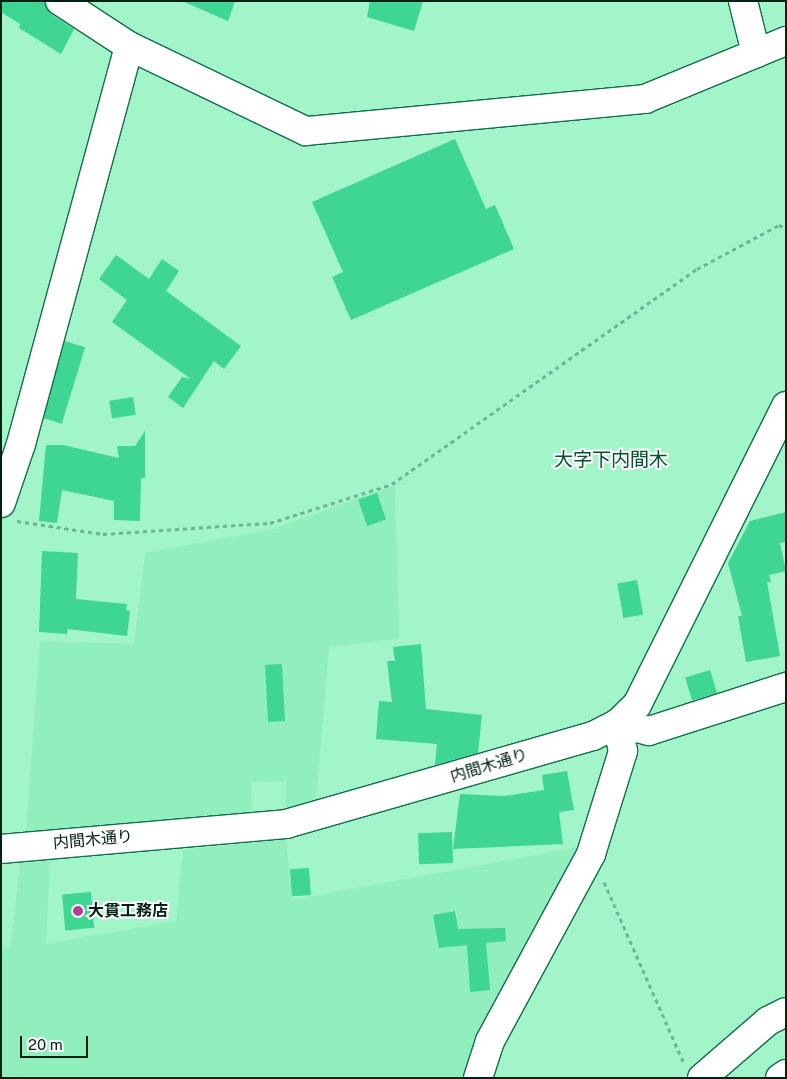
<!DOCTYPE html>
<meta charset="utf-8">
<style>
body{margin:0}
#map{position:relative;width:787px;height:1079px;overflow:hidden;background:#a2f5c9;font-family:"Public Sans","Noto Sans JP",sans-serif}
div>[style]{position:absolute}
.built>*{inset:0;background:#91eebd}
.building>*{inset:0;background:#3fd694;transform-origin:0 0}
.path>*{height:3px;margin-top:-1.5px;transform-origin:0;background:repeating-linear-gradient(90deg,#70b390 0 4px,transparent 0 8px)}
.roads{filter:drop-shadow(1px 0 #106d48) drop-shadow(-1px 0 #106d48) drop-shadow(0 1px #106d48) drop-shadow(0 -1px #106d48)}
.minor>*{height:28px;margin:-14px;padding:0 14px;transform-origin:14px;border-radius:14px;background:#fff}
.highway>*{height:28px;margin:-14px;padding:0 14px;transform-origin:14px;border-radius:14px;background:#fff}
.dots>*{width:14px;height:14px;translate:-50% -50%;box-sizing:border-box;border:2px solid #fff;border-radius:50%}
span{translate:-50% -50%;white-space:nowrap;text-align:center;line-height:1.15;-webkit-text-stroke:4px #fff;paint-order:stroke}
.street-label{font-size:16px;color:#002011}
.poi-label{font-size:16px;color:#002011;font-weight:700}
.left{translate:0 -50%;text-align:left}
.quarter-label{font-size:19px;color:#074e32}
.frame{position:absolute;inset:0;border:2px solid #002011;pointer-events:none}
.scale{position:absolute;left:20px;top:1036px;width:68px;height:22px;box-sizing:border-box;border:2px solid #002011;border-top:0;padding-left:6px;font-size:15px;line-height:18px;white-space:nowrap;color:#002011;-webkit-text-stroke:4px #fff;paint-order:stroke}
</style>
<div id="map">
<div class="built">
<div style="clip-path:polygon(395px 485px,399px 639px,329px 647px,316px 801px,286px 808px,286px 781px,251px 782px,252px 816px,26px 832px,40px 641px,134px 644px,145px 553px,273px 529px)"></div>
<div style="clip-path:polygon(286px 839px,292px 900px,584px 846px,466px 1078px,1px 1078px,1px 948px,11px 946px,20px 862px,50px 859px,46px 944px,176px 921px,183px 850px)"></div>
</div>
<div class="building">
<div style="clip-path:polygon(1px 1px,45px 1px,51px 14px,74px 29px,61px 54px,19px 28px,20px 24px,1px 12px)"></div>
<div style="clip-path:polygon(182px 1px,235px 1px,228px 21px)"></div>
<div style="clip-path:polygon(370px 1px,423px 1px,414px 31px,367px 17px)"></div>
<div style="clip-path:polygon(455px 139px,486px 209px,495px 205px,514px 249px,351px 320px,332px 277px,343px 272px,312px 202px)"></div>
<div style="clip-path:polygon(116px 255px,149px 279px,162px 259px,179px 271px,166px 291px,241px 346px,224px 369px,214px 361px,183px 408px,168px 397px,182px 377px,191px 379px,112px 322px,127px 300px,99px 279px)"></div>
<div style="left:65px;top:341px;width:21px;height:80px;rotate:17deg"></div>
<div style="left:133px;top:397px;width:18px;height:24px;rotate:81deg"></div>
<div style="clip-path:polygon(145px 431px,145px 478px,141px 478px,140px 521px,114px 520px,114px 501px,62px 490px,57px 523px,39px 521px,46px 445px,63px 445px,119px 458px,117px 446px,135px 446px)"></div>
<div style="left:377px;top:493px;width:28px;height:20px;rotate:71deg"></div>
<div style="clip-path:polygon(786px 512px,786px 542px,780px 543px,786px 571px,769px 575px,771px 582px,767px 582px,780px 656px,746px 662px,738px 616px,742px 616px,728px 563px,750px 521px)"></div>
<div style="clip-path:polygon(42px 551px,78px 553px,76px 599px,127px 604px,126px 610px,130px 611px,127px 636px,67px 629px,67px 634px,39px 632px)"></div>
<div style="left:637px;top:580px;width:35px;height:20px;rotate:80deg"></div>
<div style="clip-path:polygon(421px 644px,426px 709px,482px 715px,478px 753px,435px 765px,437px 744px,376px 739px,379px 701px,392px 702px,387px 661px,395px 661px,393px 647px)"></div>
<div style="left:282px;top:664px;width:57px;height:17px;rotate:87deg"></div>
<div style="left:710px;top:670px;width:24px;height:26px;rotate:73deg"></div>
<div style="clip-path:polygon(567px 771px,574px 810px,559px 812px,563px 844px,453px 849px,460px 794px,504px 796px,544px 790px,542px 775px)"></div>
<div style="left:452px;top:832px;width:31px;height:34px;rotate:88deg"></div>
<div style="left:309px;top:868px;width:27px;height:19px;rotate:86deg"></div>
<div style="left:91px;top:892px;width:36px;height:29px;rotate:85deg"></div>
<div style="clip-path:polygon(455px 911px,458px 929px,505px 928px,506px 941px,486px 943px,490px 990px,470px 992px,467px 945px,439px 948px,433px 915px)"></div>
</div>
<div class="path">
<div style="left:17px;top:521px;width:87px;rotate:8.6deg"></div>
<div style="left:103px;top:534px;width:167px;rotate:-3.8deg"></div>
<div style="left:270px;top:523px;width:128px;rotate:-17.7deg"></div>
<div style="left:392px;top:484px;width:373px;rotate:-35.2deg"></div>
<div style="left:697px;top:269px;width:93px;rotate:-28.2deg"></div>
<div style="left:779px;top:225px;width:8px;rotate:23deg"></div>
<div style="left:604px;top:882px;width:196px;rotate:66.2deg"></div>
</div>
<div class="roads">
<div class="minor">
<div style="left:60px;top:1px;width:82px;rotate:33.1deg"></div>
<div style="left:129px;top:46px;width:196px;rotate:25.7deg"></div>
<div style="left:306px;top:131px;width:341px;rotate:-5.4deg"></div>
<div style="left:645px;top:99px;width:152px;rotate:-22.4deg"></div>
<div style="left:743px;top:1px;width:54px;rotate:76deg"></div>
<div style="left:1px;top:503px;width:62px;rotate:-71.3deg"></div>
<div style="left:21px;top:444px;width:412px;rotate:-74.8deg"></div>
<div style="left:1px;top:849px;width:286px;rotate:-5deg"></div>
<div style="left:286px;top:824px;width:319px;rotate:-16deg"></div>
<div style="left:593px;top:736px;width:27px;rotate:-27deg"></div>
<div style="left:617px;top:724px;width:28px;rotate:-44deg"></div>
<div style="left:637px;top:705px;width:334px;rotate:-63.5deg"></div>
<div style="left:478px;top:1078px;width:39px;rotate:-72deg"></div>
<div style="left:490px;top:1041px;width:213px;rotate:-61.6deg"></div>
<div style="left:591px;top:854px;width:108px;rotate:-72.7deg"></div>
<div style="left:623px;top:751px;width:28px;rotate:-103deg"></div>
<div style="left:617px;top:724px;width:33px;rotate:12deg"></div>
<div style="left:649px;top:731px;width:144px;rotate:-17.8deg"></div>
<div style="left:702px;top:1078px;width:87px;rotate:-40.8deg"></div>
<div style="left:768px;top:1021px;width:20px;rotate:-27deg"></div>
</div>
<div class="highway">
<div style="left:780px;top:1078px;width:7px;rotate:-34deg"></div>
</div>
</div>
<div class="dots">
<div style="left:78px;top:911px;background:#b53f96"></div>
</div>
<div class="street-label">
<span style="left:489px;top:766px;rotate:-17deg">内間木通り</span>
<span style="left:93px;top:840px;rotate:-5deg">内間木通り</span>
</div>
<div class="poi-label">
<span class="left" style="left:88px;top:911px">大貫工務店</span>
</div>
<div class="quarter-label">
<span style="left:611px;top:460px">大字下内間木</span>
</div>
<div class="frame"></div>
<div class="scale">20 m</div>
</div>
